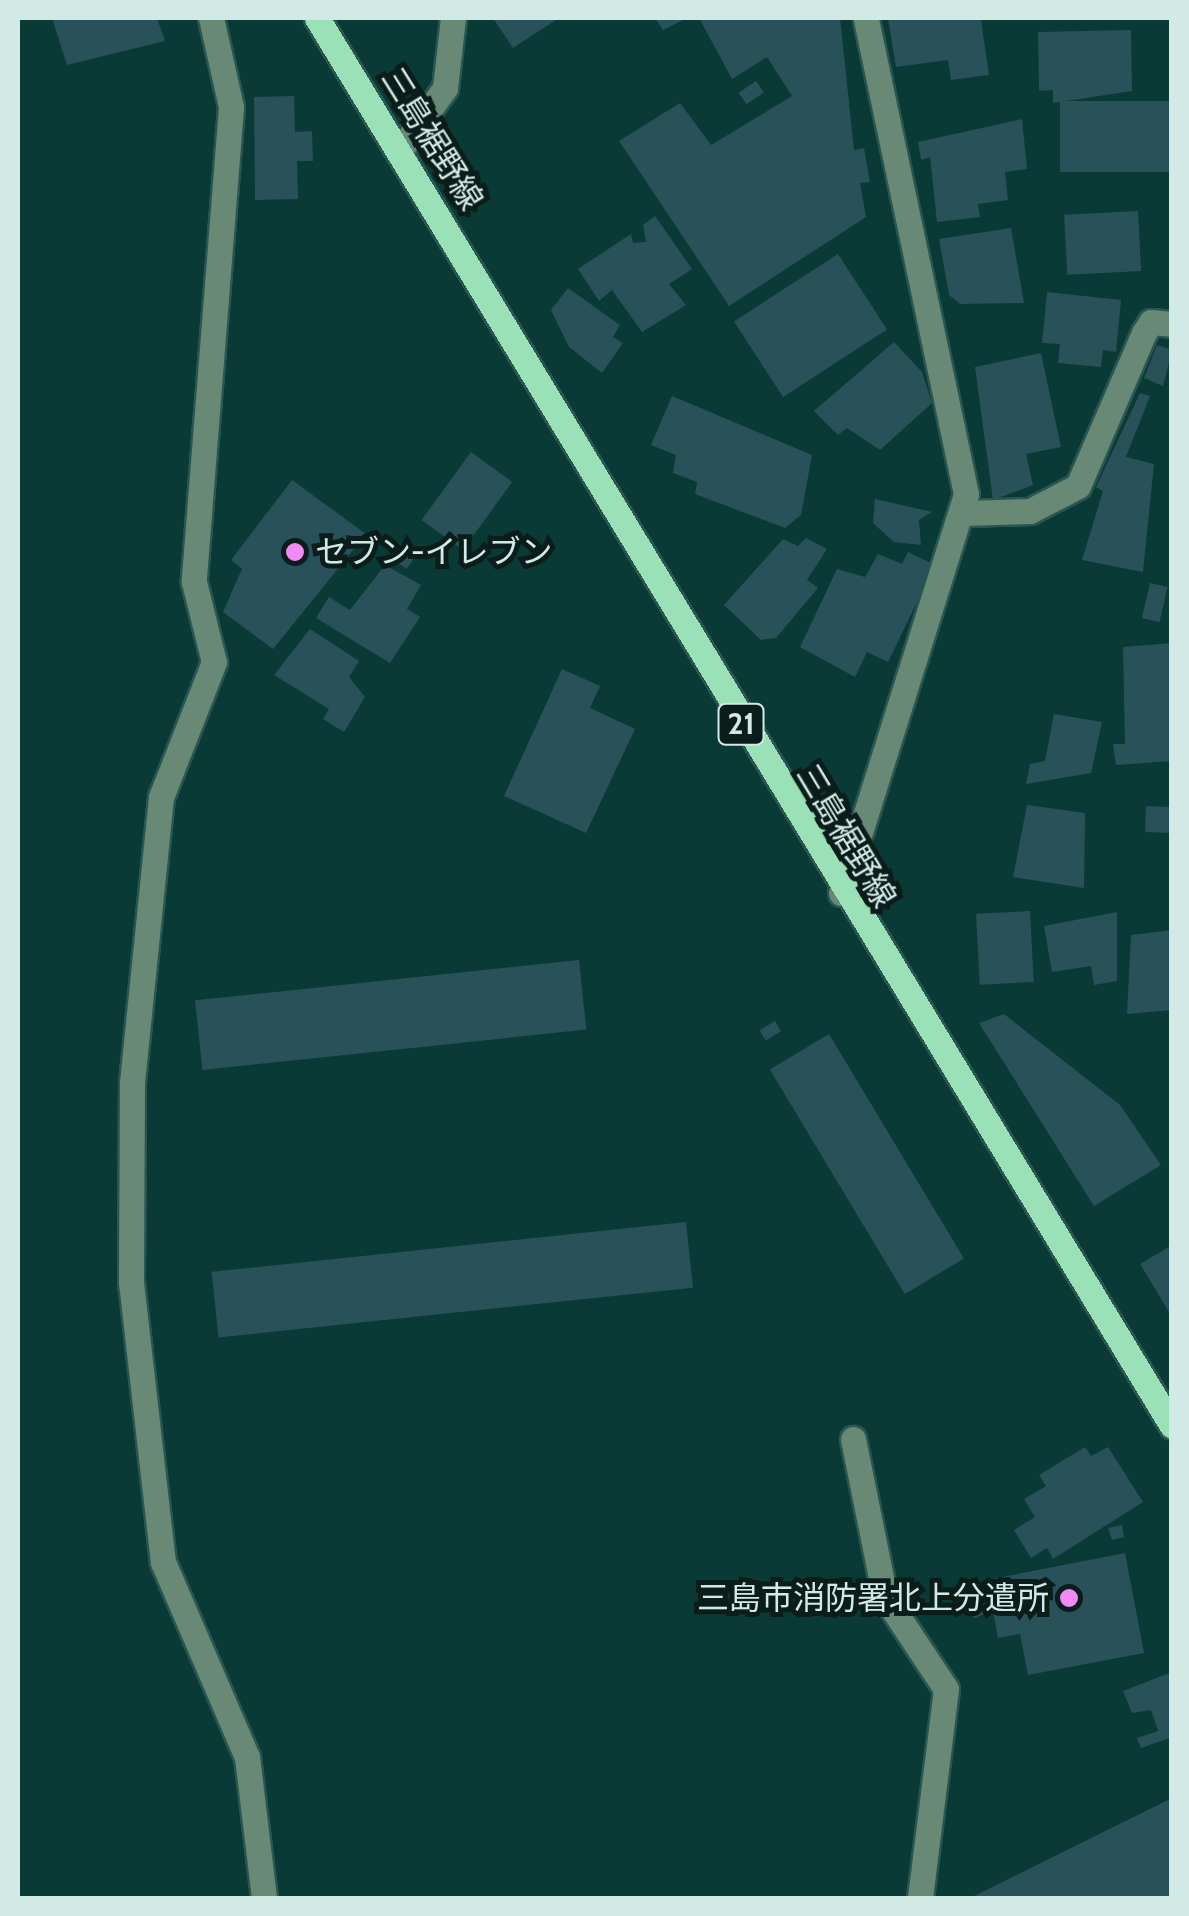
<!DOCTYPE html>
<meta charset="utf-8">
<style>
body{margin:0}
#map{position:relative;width:1189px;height:1916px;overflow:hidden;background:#0a3a35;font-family:Cabin,"Noto Sans JP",sans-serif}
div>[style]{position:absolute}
.building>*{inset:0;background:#295159;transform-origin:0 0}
.roads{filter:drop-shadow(2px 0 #2a5651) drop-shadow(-2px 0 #2a5651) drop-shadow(0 2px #2a5651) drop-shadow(0 -2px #2a5651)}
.minor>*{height:25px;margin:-12.5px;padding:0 12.5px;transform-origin:12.5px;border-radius:12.5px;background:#688975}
.major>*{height:25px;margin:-12.5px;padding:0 12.5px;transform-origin:12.5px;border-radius:12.5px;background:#9be1b7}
.dots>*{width:28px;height:28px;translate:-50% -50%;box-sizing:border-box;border:5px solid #0b1d1b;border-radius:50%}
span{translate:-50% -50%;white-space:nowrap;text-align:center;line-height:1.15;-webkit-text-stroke:10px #0b1d1b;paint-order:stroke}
.shield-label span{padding:2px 8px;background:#0b1d1b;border:2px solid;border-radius:8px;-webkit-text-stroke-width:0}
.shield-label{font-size:30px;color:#d2eae6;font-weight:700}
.street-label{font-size:32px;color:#d2eae6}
.poi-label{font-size:32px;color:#d2eae6}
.left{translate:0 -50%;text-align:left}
.right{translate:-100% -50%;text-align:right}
.frame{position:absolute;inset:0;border:20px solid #d2eae6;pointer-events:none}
</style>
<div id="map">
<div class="building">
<div style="clip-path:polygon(52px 18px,157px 18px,165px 41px,67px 65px)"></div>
<div style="clip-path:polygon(493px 18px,559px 18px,513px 48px)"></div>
<div style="clip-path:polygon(655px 18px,687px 18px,663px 30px)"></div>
<div style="clip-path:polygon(699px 18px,840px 18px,854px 150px,864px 148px,870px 182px,860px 183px,866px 217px,729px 306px,619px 141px,680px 103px,711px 145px,792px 96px,767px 57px,732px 79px)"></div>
<div style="clip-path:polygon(888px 18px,981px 20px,989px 75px,951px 80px,948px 60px,896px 67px)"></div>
<div style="clip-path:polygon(1131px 30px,1132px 91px,1053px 103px,1053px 90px,1039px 91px,1038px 32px)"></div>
<div style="left:756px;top:81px;width:14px;height:21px;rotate:56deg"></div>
<div style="clip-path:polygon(294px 96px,295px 132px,312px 131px,313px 161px,297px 161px,298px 199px,255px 200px,254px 97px)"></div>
<div style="left:1172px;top:101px;width:71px;height:112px;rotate:90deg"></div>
<div style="clip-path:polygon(1022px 119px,1027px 169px,1005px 172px,1008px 200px,978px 204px,980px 217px,937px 222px,930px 157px,921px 160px,918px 142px)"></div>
<div style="left:1138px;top:211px;width:60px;height:74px;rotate:87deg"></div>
<div style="clip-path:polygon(655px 216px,692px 269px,669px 284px,686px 305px,642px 332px,612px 290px,599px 301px,578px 269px,631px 234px,633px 243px,646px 242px,643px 225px)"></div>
<div style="clip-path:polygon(1011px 228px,1024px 303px,960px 304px,949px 295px,939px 239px)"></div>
<div style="left:838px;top:254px;width:90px;height:124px;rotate:57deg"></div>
<div style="clip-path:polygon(568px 288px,620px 325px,613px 337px,623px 343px,602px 373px,569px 347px,551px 310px)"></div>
<div style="clip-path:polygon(1047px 292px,1121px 300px,1116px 352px,1103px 350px,1101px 367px,1058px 363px,1060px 344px,1042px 343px)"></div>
<div style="clip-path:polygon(894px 342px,922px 372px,932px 403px,880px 450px,847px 428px,838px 435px,814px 411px)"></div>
<div style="clip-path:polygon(1157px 345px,1172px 350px,1163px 386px,1144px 378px)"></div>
<div style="clip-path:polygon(1041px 353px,1061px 447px,1026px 454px,1033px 485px,993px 500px,975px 367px)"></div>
<div style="clip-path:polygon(1140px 393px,1150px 396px,1126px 457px,1154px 464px,1143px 572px,1082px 560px,1103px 491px,1096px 487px)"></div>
<div style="clip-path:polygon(672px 396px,812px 455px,801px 515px,785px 528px,695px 494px,697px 482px,673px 473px,676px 455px,651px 445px)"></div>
<div style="left:471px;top:452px;width:51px;height:84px;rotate:36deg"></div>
<div style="clip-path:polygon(292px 480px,366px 534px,273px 649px,223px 612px,242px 569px,231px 560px)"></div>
<div style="clip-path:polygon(875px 499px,932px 512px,919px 520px,921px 545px,894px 542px,873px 523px)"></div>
<div style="clip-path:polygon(806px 538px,827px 549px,807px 580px,818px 588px,776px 638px,761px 640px,724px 605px,783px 539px,798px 546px)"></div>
<div style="left:399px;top:543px;width:21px;height:17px;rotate:35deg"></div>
<div style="clip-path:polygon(908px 552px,935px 565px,888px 662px,867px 652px,855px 677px,800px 647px,837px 569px,865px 577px,878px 554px,902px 564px)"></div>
<div style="clip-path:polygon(385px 565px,421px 585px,407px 609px,420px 617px,390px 663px,316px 618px,329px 597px,350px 610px)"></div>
<div style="left:1150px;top:583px;width:18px;height:36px;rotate:13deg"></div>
<div style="clip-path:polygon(310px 629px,359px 661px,349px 677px,365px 697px,344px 732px,323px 719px,329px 709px,274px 675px)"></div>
<div style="clip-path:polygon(1172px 643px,1172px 761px,1116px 765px,1113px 744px,1125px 744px,1123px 647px)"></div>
<div style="clip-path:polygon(562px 669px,600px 686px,590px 708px,635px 729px,586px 833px,504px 796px)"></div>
<div style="clip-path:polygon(1054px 714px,1102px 722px,1091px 773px,1026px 784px,1030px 764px,1045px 761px)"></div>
<div style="clip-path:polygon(1027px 805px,1085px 813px,1084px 888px,1013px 877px)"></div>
<div style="left:1146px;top:806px;width:26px;height:26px;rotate:2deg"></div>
<div style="left:1030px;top:911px;width:71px;height:54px;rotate:87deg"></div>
<div style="clip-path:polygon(1117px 912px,1117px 981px,1094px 985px,1091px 966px,1052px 972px,1044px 926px)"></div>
<div style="clip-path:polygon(1172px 930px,1172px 1010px,1127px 1014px,1131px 935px)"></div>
<div style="left:579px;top:960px;width:70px;height:386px;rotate:84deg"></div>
<div style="clip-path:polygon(1004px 1014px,1120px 1105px,1161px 1165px,1094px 1206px,979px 1023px)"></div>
<div style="left:775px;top:1021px;width:12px;height:18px;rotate:59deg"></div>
<div style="left:829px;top:1034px;width:262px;height:69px;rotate:59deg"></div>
<div style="left:686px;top:1222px;width:66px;height:477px;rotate:84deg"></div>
<div style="clip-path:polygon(1172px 1245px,1172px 1317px,1140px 1264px)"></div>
<div style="clip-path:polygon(1085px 1447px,1091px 1456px,1108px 1447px,1143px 1502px,1053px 1559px,1047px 1548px,1031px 1558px,1014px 1530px,1035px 1517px,1024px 1499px,1046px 1486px,1039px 1475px)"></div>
<div style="clip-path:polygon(1122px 1525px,1124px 1537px,1112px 1540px,1108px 1528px)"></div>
<div style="clip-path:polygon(1125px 1553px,1144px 1653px,1028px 1675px,1020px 1634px,998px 1638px,987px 1580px)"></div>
<div style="left:980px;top:1595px;width:19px;height:15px;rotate:65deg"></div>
<div style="clip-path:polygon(1172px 1672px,1172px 1737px,1141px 1748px,1137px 1738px,1158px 1731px,1151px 1710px,1132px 1713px,1123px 1691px)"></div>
<div style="clip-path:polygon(1172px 1798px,1172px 1898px,970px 1898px)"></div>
</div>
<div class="roads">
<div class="minor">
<div style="left:211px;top:18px;width:91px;rotate:77.3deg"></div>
<div style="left:231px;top:107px;width:476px;rotate:94.5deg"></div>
<div style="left:194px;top:582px;width:82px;rotate:76deg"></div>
<div style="left:214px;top:662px;width:145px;rotate:111.4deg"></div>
<div style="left:161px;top:797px;width:287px;rotate:95.8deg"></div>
<div style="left:132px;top:1083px;width:199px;rotate:90.3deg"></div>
<div style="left:131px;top:1282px;width:282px;rotate:83.5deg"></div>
<div style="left:163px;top:1562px;width:212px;rotate:66.7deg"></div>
<div style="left:247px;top:1757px;width:142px;rotate:83.1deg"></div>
<div style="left:401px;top:149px;width:75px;rotate:-54.2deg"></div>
<div style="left:445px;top:88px;width:70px;rotate:-83.5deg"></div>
<div style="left:965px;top:513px;width:65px;rotate:-1.8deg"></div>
<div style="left:1030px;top:511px;width:54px;rotate:-27.5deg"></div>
<div style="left:1078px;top:486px;width:167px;rotate:-66.7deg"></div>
<div style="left:1144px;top:333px;width:13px;rotate:-58deg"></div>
<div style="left:1151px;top:322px;width:21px;rotate:5deg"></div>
<div style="left:841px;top:893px;width:418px;rotate:-72.6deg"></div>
<div style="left:966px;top:494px;width:486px;rotate:-101.9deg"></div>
<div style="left:853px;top:1439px;width:161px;rotate:78.6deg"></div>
<div style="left:885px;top:1597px;width:110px;rotate:56.5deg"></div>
<div style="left:946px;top:1689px;width:211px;rotate:97.1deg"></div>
</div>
<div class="major">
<div style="left:317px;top:18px;width:1647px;rotate:58.73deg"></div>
</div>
</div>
<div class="dots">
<div style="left:295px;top:552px;background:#f18af4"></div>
<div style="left:1069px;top:1598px;background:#f18af4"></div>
</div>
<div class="shield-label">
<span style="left:741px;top:724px">21</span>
</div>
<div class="street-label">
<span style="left:432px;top:139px;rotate:58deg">三島裾野線</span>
<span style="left:846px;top:836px;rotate:59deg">三島裾野線</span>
</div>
<div class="poi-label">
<span class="left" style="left:315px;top:552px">セブン-イレブン</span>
<span class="right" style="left:1049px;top:1598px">三島市消防署北上分遣所</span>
</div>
<div class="frame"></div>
</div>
